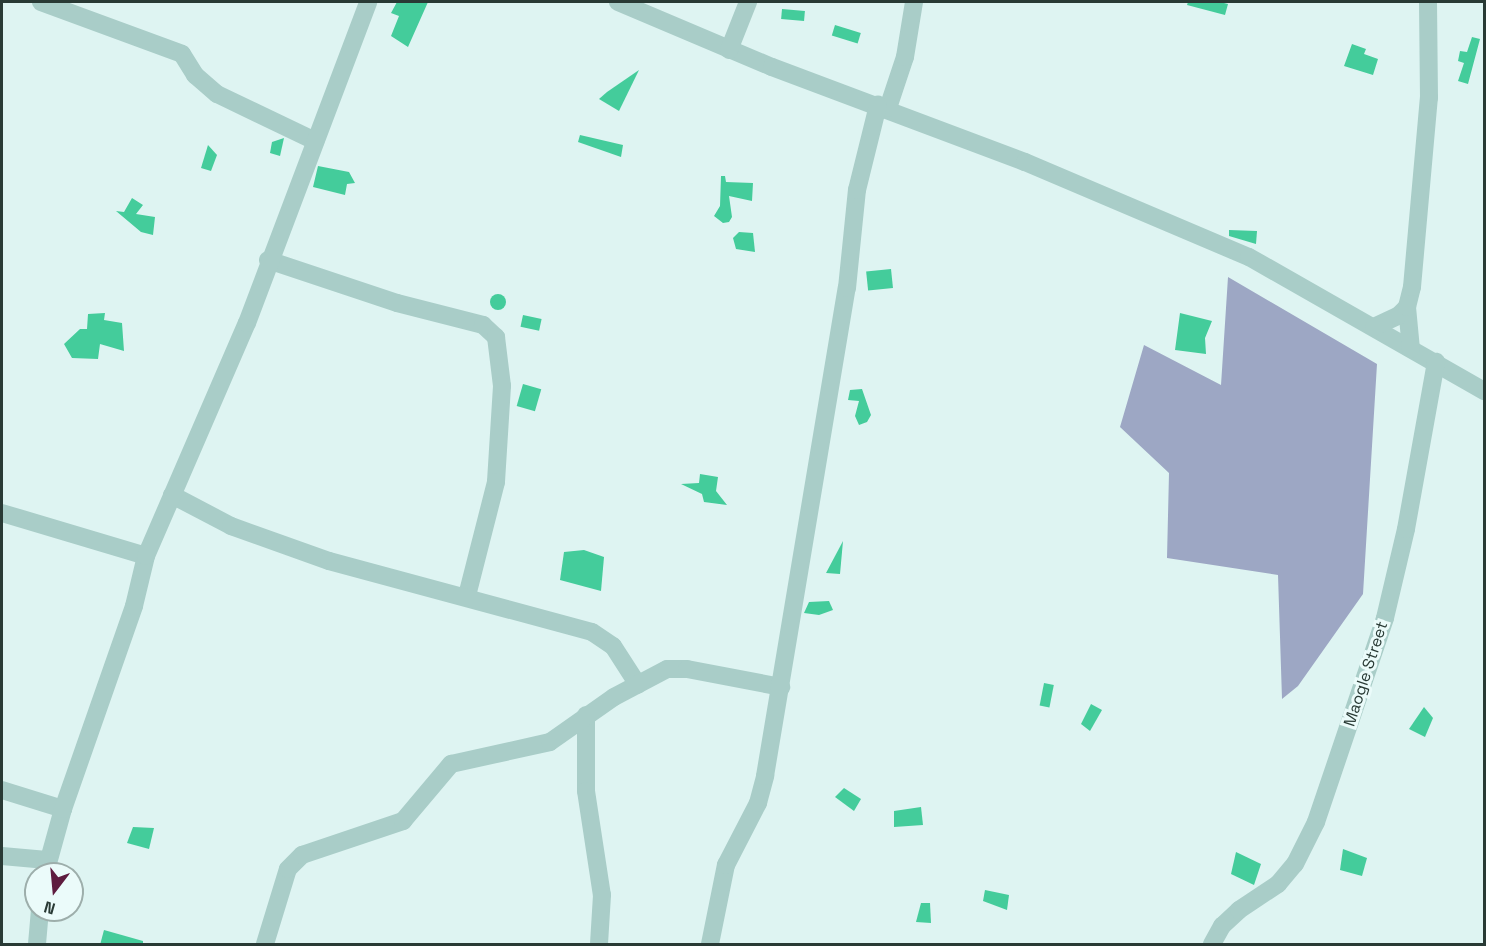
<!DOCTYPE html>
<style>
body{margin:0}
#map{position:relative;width:1486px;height:946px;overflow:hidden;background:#def4f2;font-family:"Space Grotesk",sans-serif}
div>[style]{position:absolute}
.green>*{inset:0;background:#9da7c4}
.building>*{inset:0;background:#44cc9b;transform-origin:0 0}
.round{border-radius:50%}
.minor>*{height:18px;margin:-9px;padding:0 9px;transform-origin:9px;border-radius:9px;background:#a9cdc8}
span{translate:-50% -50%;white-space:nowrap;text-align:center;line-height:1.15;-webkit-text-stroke:6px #ebfbfa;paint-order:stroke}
.street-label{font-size:16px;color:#293a35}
.frame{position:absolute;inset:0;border:3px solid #293a35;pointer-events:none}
.north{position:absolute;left:24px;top:862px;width:60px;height:60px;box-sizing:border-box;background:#ebfbfa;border:2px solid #9daeab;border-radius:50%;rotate:196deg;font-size:16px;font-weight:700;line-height:24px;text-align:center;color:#293a35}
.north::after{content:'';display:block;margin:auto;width:21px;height:27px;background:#5e1c3f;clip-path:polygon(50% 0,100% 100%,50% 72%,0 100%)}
</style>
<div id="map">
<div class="green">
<div style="clip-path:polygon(1228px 277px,1377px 364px,1363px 594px,1298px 686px,1282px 699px,1278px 575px,1167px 558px,1169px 473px,1120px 427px,1144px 345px,1221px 385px)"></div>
</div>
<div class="building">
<div style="clip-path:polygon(397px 2px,428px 2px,408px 47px,391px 36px,399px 16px,391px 13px)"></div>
<div style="clip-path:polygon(1188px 2px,1220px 2px,1228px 4px,1225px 15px,1187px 5px)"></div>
<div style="left:782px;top:9px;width:23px;height:10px;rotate:5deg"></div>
<div style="left:835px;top:25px;width:27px;height:11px;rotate:17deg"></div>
<div style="clip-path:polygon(1472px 37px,1480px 39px,1468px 84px,1458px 81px,1464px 63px,1458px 61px,1460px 51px,1467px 52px)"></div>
<div style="clip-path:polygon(1352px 44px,1366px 49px,1364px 54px,1378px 59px,1373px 75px,1344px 66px)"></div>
<div style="clip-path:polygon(639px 70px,619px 111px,599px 99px,607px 92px)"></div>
<div style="clip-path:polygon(580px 135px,623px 145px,621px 157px,578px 142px)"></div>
<div style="clip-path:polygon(284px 138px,280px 156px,270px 153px,272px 142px)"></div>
<div style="clip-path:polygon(208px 145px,217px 155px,211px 171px,201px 168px)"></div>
<div style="clip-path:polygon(318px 166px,349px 172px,355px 183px,347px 184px,345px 195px,313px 187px)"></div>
<div style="clip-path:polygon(721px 176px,725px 176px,726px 182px,753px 183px,752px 201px,729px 196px,732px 217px,729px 222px,723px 223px,714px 216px,720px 206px)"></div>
<div style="clip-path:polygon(132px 198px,143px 205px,136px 214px,155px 217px,153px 235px,141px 232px,116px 211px,124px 212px)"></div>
<div style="clip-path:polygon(1229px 230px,1257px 231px,1256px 244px,1229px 236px)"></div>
<div style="clip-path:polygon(739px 232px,753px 233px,755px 252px,736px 249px,733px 238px)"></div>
<div style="left:891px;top:269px;width:19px;height:25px;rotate:84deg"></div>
<div class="round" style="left:490px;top:294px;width:16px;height:16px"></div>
<div style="clip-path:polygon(105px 313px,104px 320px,122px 323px,124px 351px,100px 344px,98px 359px,72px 358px,64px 344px,80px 329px,87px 329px,88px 314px)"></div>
<div style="clip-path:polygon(1180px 313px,1212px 321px,1205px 338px,1206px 354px,1175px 350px)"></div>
<div style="left:523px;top:315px;width:19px;height:12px;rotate:12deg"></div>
<div style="left:523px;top:384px;width:19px;height:23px;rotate:16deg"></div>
<div style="clip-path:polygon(862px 389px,871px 415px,867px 422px,859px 425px,855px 416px,859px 401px,848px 400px,850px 390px)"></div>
<div style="clip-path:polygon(700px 474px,718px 477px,716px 491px,727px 505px,704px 502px,702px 494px,681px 484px,699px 483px)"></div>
<div style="clip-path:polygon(843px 541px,840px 574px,826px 573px)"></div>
<div style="clip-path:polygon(584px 550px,604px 557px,601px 591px,560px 580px,564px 552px)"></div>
<div style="clip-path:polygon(829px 601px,833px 610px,819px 615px,804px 613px,809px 602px)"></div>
<div style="left:1044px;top:683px;width:10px;height:23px;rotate:11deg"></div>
<div style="clip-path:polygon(1091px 704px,1102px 710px,1090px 731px,1081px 724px)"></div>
<div style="clip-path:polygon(1424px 707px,1433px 718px,1425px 737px,1409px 729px)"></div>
<div style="clip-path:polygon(844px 788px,861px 799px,854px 811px,835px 797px)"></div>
<div style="clip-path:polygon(921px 807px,923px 825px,894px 827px,894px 811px)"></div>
<div style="clip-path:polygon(133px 827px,154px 828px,149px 849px,127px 843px)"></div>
<div style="clip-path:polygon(1343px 849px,1367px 858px,1362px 876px,1340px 870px)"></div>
<div style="clip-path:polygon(1236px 852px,1261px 864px,1254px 885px,1231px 874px)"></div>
<div style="clip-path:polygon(985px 890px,1009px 895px,1007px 910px,983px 901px)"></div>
<div style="clip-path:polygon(921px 903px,930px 903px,931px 923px,916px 922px)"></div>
<div style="clip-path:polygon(104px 930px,143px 941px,143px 945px,100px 945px)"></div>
</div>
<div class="minor">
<div style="left:41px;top:2px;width:150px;rotate:20.2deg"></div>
<div style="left:182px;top:54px;width:25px;rotate:58deg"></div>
<div style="left:195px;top:75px;width:29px;rotate:41deg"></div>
<div style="left:217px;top:94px;width:109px;rotate:25.6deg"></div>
<div style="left:618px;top:2px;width:167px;rotate:22.9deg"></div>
<div style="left:772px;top:67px;width:270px;rotate:20.6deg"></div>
<div style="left:1025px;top:162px;width:243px;rotate:23deg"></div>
<div style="left:1249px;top:257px;width:271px;rotate:29.7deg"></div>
<div style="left:729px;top:50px;width:52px;rotate:-68.4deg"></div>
<div style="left:888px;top:108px;width:54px;rotate:-71.6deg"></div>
<div style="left:905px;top:57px;width:56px;rotate:-80.7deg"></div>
<div style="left:268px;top:260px;width:136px;rotate:18.4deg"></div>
<div style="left:397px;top:303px;width:89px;rotate:14.3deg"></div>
<div style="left:483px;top:325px;width:18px;rotate:43deg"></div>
<div style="left:496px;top:337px;width:49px;rotate:83deg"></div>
<div style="left:502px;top:386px;width:96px;rotate:93.6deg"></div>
<div style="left:496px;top:482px;width:118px;rotate:104.3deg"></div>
<div style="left:1407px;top:307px;width:42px;rotate:84.6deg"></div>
<div style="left:1374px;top:327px;width:26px;rotate:-25deg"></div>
<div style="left:1398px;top:316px;width:13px;rotate:-45deg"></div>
<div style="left:1407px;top:307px;width:21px;rotate:-76deg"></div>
<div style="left:1412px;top:287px;width:190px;rotate:-84.9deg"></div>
<div style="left:1429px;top:98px;width:96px;rotate:-90.6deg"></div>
<div style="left:172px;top:495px;width:67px;rotate:27.7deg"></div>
<div style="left:231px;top:526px;width:104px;rotate:19.7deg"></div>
<div style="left:329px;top:561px;width:272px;rotate:15.1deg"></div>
<div style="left:592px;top:632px;width:25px;rotate:34deg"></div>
<div style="left:613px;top:646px;width:46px;rotate:57.3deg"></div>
<div style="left:2px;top:513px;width:150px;rotate:16.6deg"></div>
<div style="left:586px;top:715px;width:76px;rotate:90deg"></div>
<div style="left:586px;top:791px;width:105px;rotate:81.3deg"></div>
<div style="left:602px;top:895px;width:49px;rotate:93.5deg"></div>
<div style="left:2px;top:790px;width:64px;rotate:17.3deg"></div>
<div style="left:2px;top:856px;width:45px;rotate:5.1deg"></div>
<div style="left:45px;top:874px;width:67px;rotate:-74.5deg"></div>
<div style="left:63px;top:809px;width:215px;rotate:-70.7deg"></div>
<div style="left:134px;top:606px;width:51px;rotate:-76.5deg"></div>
<div style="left:146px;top:556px;width:254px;rotate:-66.6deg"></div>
<div style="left:247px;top:323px;width:343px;rotate:-69.3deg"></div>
<div style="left:37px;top:944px;width:34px;rotate:-85deg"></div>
<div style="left:265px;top:944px;width:78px;rotate:-73deg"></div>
<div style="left:288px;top:869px;width:20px;rotate:-45deg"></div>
<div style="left:302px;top:855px;width:107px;rotate:-18.6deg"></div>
<div style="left:403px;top:821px;width:75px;rotate:-49.9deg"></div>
<div style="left:451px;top:764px;width:101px;rotate:-12.5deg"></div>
<div style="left:550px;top:742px;width:78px;rotate:-35.1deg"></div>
<div style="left:614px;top:697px;width:60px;rotate:-27.8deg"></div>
<div style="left:667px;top:669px;width:20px"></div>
<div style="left:687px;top:669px;width:96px;rotate:10.8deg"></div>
<div style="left:710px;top:944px;width:81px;rotate:-78.6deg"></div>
<div style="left:726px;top:865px;width:70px;rotate:-62.7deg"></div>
<div style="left:758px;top:803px;width:28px;rotate:-75deg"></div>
<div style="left:765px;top:776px;width:495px;rotate:-80.5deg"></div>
<div style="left:847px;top:288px;width:99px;rotate:-84.2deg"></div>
<div style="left:857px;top:190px;width:88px;rotate:-76.1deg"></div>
<div style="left:1212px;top:944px;width:21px;rotate:-61deg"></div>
<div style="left:1222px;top:926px;width:23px;rotate:-43deg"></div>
<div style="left:1239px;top:910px;width:47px;rotate:-33.7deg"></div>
<div style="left:1278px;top:884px;width:26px;rotate:-50deg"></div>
<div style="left:1295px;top:864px;width:47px;rotate:-63.4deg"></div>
<div style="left:1316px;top:822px;width:215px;rotate:-71.3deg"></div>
<div style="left:1385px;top:618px;width:91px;rotate:-76.7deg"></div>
<div style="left:1406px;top:529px;width:170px;rotate:-79.8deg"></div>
</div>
<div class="street-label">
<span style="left:1366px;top:674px;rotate:-72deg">Maogle Street</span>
</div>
<div class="frame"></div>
<div class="north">N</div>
</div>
